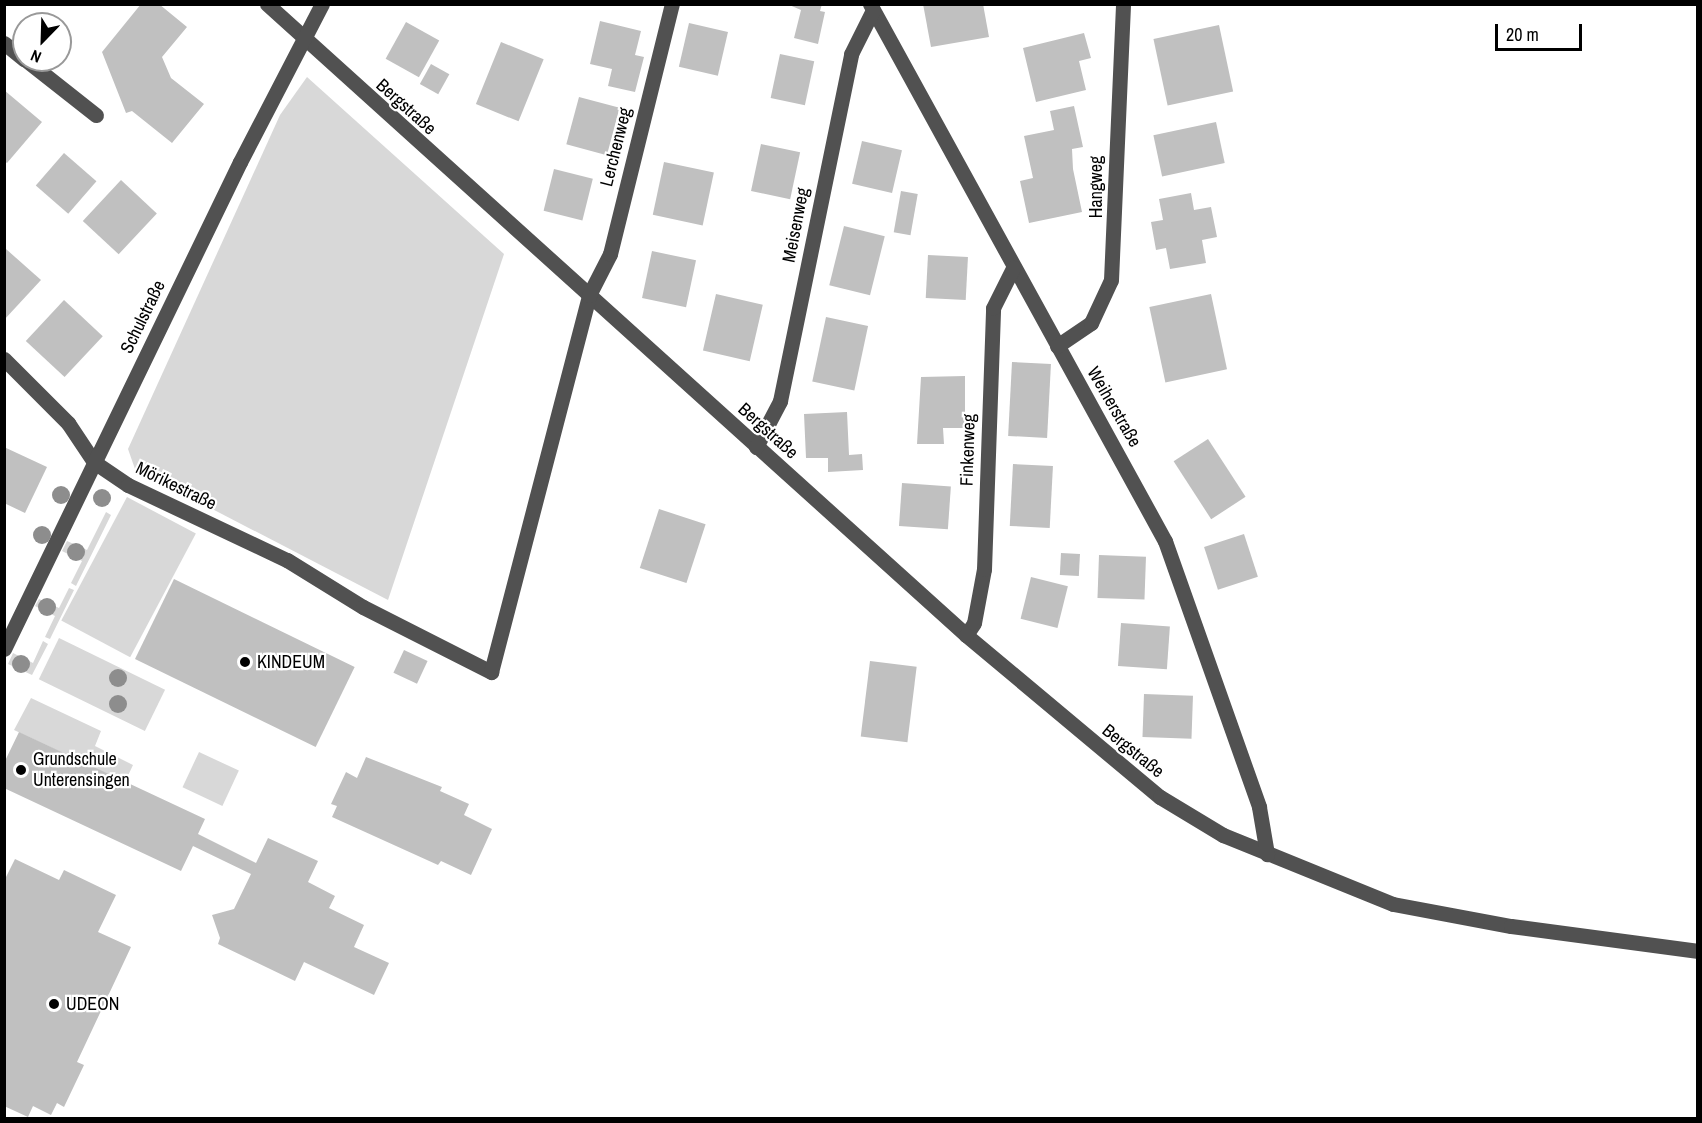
<!DOCTYPE html>
<meta charset="utf-8">
<style>
body{margin:0}
#map{position:relative;width:1702px;height:1123px;overflow:hidden;background:#fff;font-family:"Archivo Narrow",sans-serif}
div>[style]{position:absolute}
.green>*{inset:0;background:#d8d8d8;transform-origin:0 0}
.building>*{inset:0;background:#c0c0c0;transform-origin:0 0}
.minor>*{height:15px;margin:-7.5px;padding:0 7.5px;transform-origin:7.5px;border-radius:7.5px;background:#515151}
.trees>*{width:18px;height:18px;margin:-9px;border-radius:50%;background:#8d8d8d}
.dots>*{width:16px;height:16px;translate:-50% -50%;box-sizing:border-box;border:3px solid #fff;border-radius:50%}
span{translate:-50% -50%;white-space:nowrap;text-align:center;line-height:1.15;-webkit-text-stroke:4.5px #fff;paint-order:stroke}
.street-label{font-size:18px;color:#000}
.poi-label{font-size:18px;color:#000}
.left{translate:0 -50%;text-align:left}
.frame{position:absolute;inset:0;border:6px solid #000;pointer-events:none}
.north{position:absolute;left:12px;top:12px;width:60px;height:60px;box-sizing:border-box;background:#fff;border:2px solid #999;border-radius:50%;rotate:203deg;font-size:16px;font-weight:700;line-height:24px;text-align:center;color:#000}
.north::after{content:'';display:block;margin:auto;width:21px;height:27px;background:#000;clip-path:polygon(50% 0,100% 100%,50% 72%,0 100%)}
.scale{position:absolute;left:1495px;top:24px;width:87px;height:27px;box-sizing:border-box;border:3px solid #000;border-top:0;padding-left:8px;font-size:18px;line-height:21px;white-space:nowrap;color:#000;-webkit-text-stroke:4px #fff;paint-order:stroke}
</style>
<div id="map">
<div class="green">
<div style="clip-path:polygon(307px 77px,504px 254px,388px 600px,135px 469px,128px 449px,280px 115px)"></div>
<div style="left:127px;top:497px;width:78px;height:140px;rotate:28deg"></div>
<div style="clip-path:polygon(106px 512px,111px 515px,76px 586px,71px 583px,82px 561px,62px 551px,67px 541px,87px 550px)"></div>
<div style="clip-path:polygon(69px 588px,74px 590px,50px 639px,45px 637px,55px 616px,35px 606px,39px 599px,59px 608px)"></div>
<div style="left:59px;top:638px;width:118px;height:46px;rotate:26deg"></div>
<div style="clip-path:polygon(43px 641px,48px 644px,32px 675px,8px 664px,13px 653px,33px 663px)"></div>
<div style="clip-path:polygon(31px 698px,101px 731px,95px 746px,133px 765px,125px 782px,14px 730px)"></div>
<div style="left:199px;top:752px;width:44px;height:39px;rotate:25deg"></div>
</div>
<div class="building">
<div style="clip-path:polygon(141px 4px,159px 4px,187px 27px,162px 57px,171px 78px,204px 104px,172px 143px,132px 111px,126px 113px,102px 52px)"></div>
<div style="clip-path:polygon(787px 4px,822px 4px,820px 11px,825px 12px,818px 44px,794px 38px,801px 10px)"></div>
<div style="clip-path:polygon(923px 4px,983px 4px,989px 37px,931px 47px)"></div>
<div style="clip-path:polygon(600px 21px,641px 31px,635px 55px,644px 57px,635px 92px,608px 86px,612px 69px,590px 64px)"></div>
<div style="left:406px;top:22px;width:38px;height:42px;rotate:29deg"></div>
<div style="left:689px;top:23px;width:40px;height:45px;rotate:13deg"></div>
<div style="left:1219px;top:25px;width:68px;height:67px;rotate:78deg"></div>
<div style="clip-path:polygon(1084px 33px,1091px 58px,1079px 61px,1086px 90px,1036px 102px,1023px 48px)"></div>
<div style="left:501px;top:42px;width:46px;height:67px;rotate:22deg"></div>
<div style="left:780px;top:54px;width:35px;height:45px;rotate:12deg"></div>
<div style="left:431px;top:64px;width:21px;height:23px;rotate:29deg"></div>
<div style="clip-path:polygon(4px 90px,42px 122px,7px 163px,4px 161px)"></div>
<div style="left:579px;top:97px;width:42px;height:49px;rotate:15deg"></div>
<div style="clip-path:polygon(1074px 106px,1083px 147px,1072px 149px,1073px 169px,1082px 212px,1029px 223px,1020px 181px,1033px 178px,1024px 136px,1054px 130px,1050px 111px)"></div>
<div style="left:1216px;top:122px;width:42px;height:64px;rotate:78deg"></div>
<div style="left:862px;top:141px;width:41px;height:44px;rotate:13deg"></div>
<div style="left:761px;top:144px;width:40px;height:48px;rotate:12deg"></div>
<div style="left:64px;top:153px;width:43px;height:43px;rotate:41deg"></div>
<div style="left:664px;top:162px;width:51px;height:54px;rotate:12deg"></div>
<div style="left:554px;top:169px;width:40px;height:43px;rotate:14deg"></div>
<div style="left:121px;top:180px;width:49px;height:56px;rotate:43deg"></div>
<div style="left:901px;top:191px;width:17px;height:42px;rotate:10deg"></div>
<div style="clip-path:polygon(1191px 193px,1194px 210px,1211px 207px,1217px 237px,1202px 240px,1206px 263px,1170px 269px,1166px 248px,1156px 250px,1151px 222px,1163px 220px,1159px 199px)"></div>
<div style="left:844px;top:226px;width:42px;height:61px;rotate:14deg"></div>
<div style="clip-path:polygon(6px 249px,41px 280px,4px 320px,4px 251px)"></div>
<div style="left:652px;top:251px;width:45px;height:48px;rotate:12deg"></div>
<div style="left:928px;top:255px;width:40px;height:43px;rotate:3deg"></div>
<div style="left:716px;top:294px;width:48px;height:58px;rotate:13deg"></div>
<div style="left:1211px;top:294px;width:77px;height:63px;rotate:78deg"></div>
<div style="left:64px;top:300px;width:53px;height:56px;rotate:43deg"></div>
<div style="left:826px;top:317px;width:43px;height:66px;rotate:12deg"></div>
<div style="left:1012px;top:362px;width:39px;height:74px;rotate:3deg"></div>
<div style="clip-path:polygon(965px 376px,965px 428px,943px 428px,944px 444px,917px 444px,921px 377px)"></div>
<div style="clip-path:polygon(847px 412px,849px 455px,862px 454px,863px 470px,828px 472px,828px 458px,806px 458px,804px 414px)"></div>
<div style="left:1208px;top:439px;width:69px;height:41px;rotate:57deg"></div>
<div style="clip-path:polygon(4px 447px,47px 467px,25px 513px,4px 503px)"></div>
<div style="left:1013px;top:464px;width:40px;height:62px;rotate:3deg"></div>
<div style="left:902px;top:483px;width:49px;height:43px;rotate:4deg"></div>
<div style="left:659px;top:509px;width:49px;height:62px;rotate:18deg"></div>
<div style="left:1244px;top:534px;width:45px;height:42px;rotate:72deg"></div>
<div style="left:1061px;top:553px;width:19px;height:22px;rotate:3deg"></div>
<div style="left:1099px;top:555px;width:47px;height:43px;rotate:2deg"></div>
<div style="left:1031px;top:577px;width:38px;height:43px;rotate:14deg"></div>
<div style="left:174px;top:579px;width:201px;height:89px;rotate:26deg"></div>
<div style="left:1121px;top:623px;width:49px;height:43px;rotate:4deg"></div>
<div style="left:404px;top:650px;width:26px;height:25px;rotate:25deg"></div>
<div style="left:870px;top:661px;width:47px;height:76px;rotate:7deg"></div>
<div style="left:1144px;top:694px;width:49px;height:43px;rotate:2deg"></div>
<div style="clip-path:polygon(19px 732px,205px 819px,198px 834px,256px 863px,268px 838px,318px 861px,308px 882px,335px 896px,329px 908px,364px 925px,354px 947px,389px 963px,374px 995px,304px 962px,295px 981px,218px 944px,220px 938px,212px 915px,234px 909px,251px 874px,193px 846px,181px 871px,4px 788px,4px 763px)"></div>
<div style="clip-path:polygon(366px 757px,442px 787px,440px 791px,469px 804px,464px 815px,492px 829px,471px 875px,441px 861px,438px 865px,332px 817px,337px 806px,331px 804px,346px 772px,357px 778px)"></div>
<div style="clip-path:polygon(15px 859px,59px 880px,64px 870px,116px 895px,98px 932px,131px 947px,77px 1062px,84px 1065px,64px 1107px,57px 1103px,51px 1115px,33px 1106px,28px 1117px,4px 1106px,4px 881px)"></div>
</div>
<div class="minor">
<div style="left:267px;top:4px;width:942px;rotate:42.07deg"></div>
<div style="left:966px;top:635px;width:253px;rotate:39.9deg"></div>
<div style="left:1160px;top:797px;width:74px;rotate:31.1deg"></div>
<div style="left:1223px;top:835px;width:183px;rotate:22.1deg"></div>
<div style="left:1393px;top:904px;width:120px;rotate:10.6deg"></div>
<div style="left:1511px;top:926px;width:189px;rotate:7.6deg"></div>
<div style="left:870px;top:4px;width:613px;rotate:61.22deg"></div>
<div style="left:1165px;top:541px;width:282px;rotate:70.5deg"></div>
<div style="left:1259px;top:807px;width:48px;rotate:80.3deg"></div>
<div style="left:4px;top:43px;width:26px;rotate:39deg"></div>
<div style="left:26px;top:60px;width:89px;rotate:38.2deg"></div>
<div style="left:1057px;top:346px;width:41px;rotate:-34.1deg"></div>
<div style="left:1091px;top:323px;width:47px;rotate:-65.1deg"></div>
<div style="left:1111px;top:280px;width:276px;rotate:-87.5deg"></div>
<div style="left:4px;top:359px;width:91px;rotate:45deg"></div>
<div style="left:68px;top:423px;width:47px;rotate:56.3deg"></div>
<div style="left:94px;top:462px;width:41px;rotate:34.1deg"></div>
<div style="left:128px;top:485px;width:176px;rotate:25.3deg"></div>
<div style="left:287px;top:560px;width:89px;rotate:31.7deg"></div>
<div style="left:363px;top:607px;width:144px;rotate:26.9deg"></div>
<div style="left:491px;top:672px;width:390px;rotate:-75.4deg"></div>
<div style="left:589px;top:295px;width:46px;rotate:-62.9deg"></div>
<div style="left:610px;top:254px;width:258px;rotate:-76.1deg"></div>
<div style="left:756px;top:447px;width:52px;rotate:-62.4deg"></div>
<div style="left:780px;top:401px;width:354px;rotate:-78.4deg"></div>
<div style="left:851px;top:54px;width:49px;rotate:-63.4deg"></div>
<div style="left:966px;top:635px;width:14px;rotate:-56deg"></div>
<div style="left:974px;top:623px;width:55px;rotate:-79.5deg"></div>
<div style="left:984px;top:569px;width:261px;rotate:-88deg"></div>
<div style="left:993px;top:308px;width:45px;rotate:-63.4deg"></div>
<div style="left:4px;top:649px;width:541px;rotate:-64.15deg"></div>
<div style="left:240px;top:162px;width:178px;rotate:-62.6deg"></div>
</div>
<div class="trees">
<div style="left:61px;top:495px"></div>
<div style="left:102px;top:498px"></div>
<div style="left:42px;top:535px"></div>
<div style="left:76px;top:552px"></div>
<div style="left:47px;top:607px"></div>
<div style="left:21px;top:664px"></div>
<div style="left:118px;top:678px"></div>
<div style="left:118px;top:704px"></div>
</div>
<div class="dots">
<div style="left:245px;top:662px;background:#000"></div>
<div style="left:21px;top:770px;background:#000"></div>
<div style="left:54px;top:1004px;background:#000"></div>
</div>
<div class="street-label">
<span style="left:406px;top:107px;rotate:42deg">Bergstraße</span>
<span style="left:616px;top:147px;rotate:-76deg">Lerchenweg</span>
<span style="left:1096px;top:187px;rotate:-90deg">Hangweg</span>
<span style="left:796px;top:225px;rotate:-79deg">Meisenweg</span>
<span style="left:143px;top:317px;rotate:-64deg">Schulstraße</span>
<span style="left:1114px;top:407px;rotate:60deg">Weiherstraße</span>
<span style="left:768px;top:431px;rotate:42deg">Bergstraße</span>
<span style="left:968px;top:450px;rotate:-88deg">Finkenweg</span>
<span style="left:176px;top:486px;rotate:26deg">Mörikestraße</span>
<span style="left:1133px;top:751px;rotate:39deg">Bergstraße</span>
</div>
<div class="poi-label">
<span class="left" style="left:257px;top:662px">KINDEUM</span>
<span class="left" style="left:33px;top:770px">Grundschule<br>Unterensingen</span>
<span class="left" style="left:66px;top:1004px">UDEON</span>
</div>
<div class="frame"></div>
<div class="north">N</div>
<div class="scale">20 m</div>
</div>
